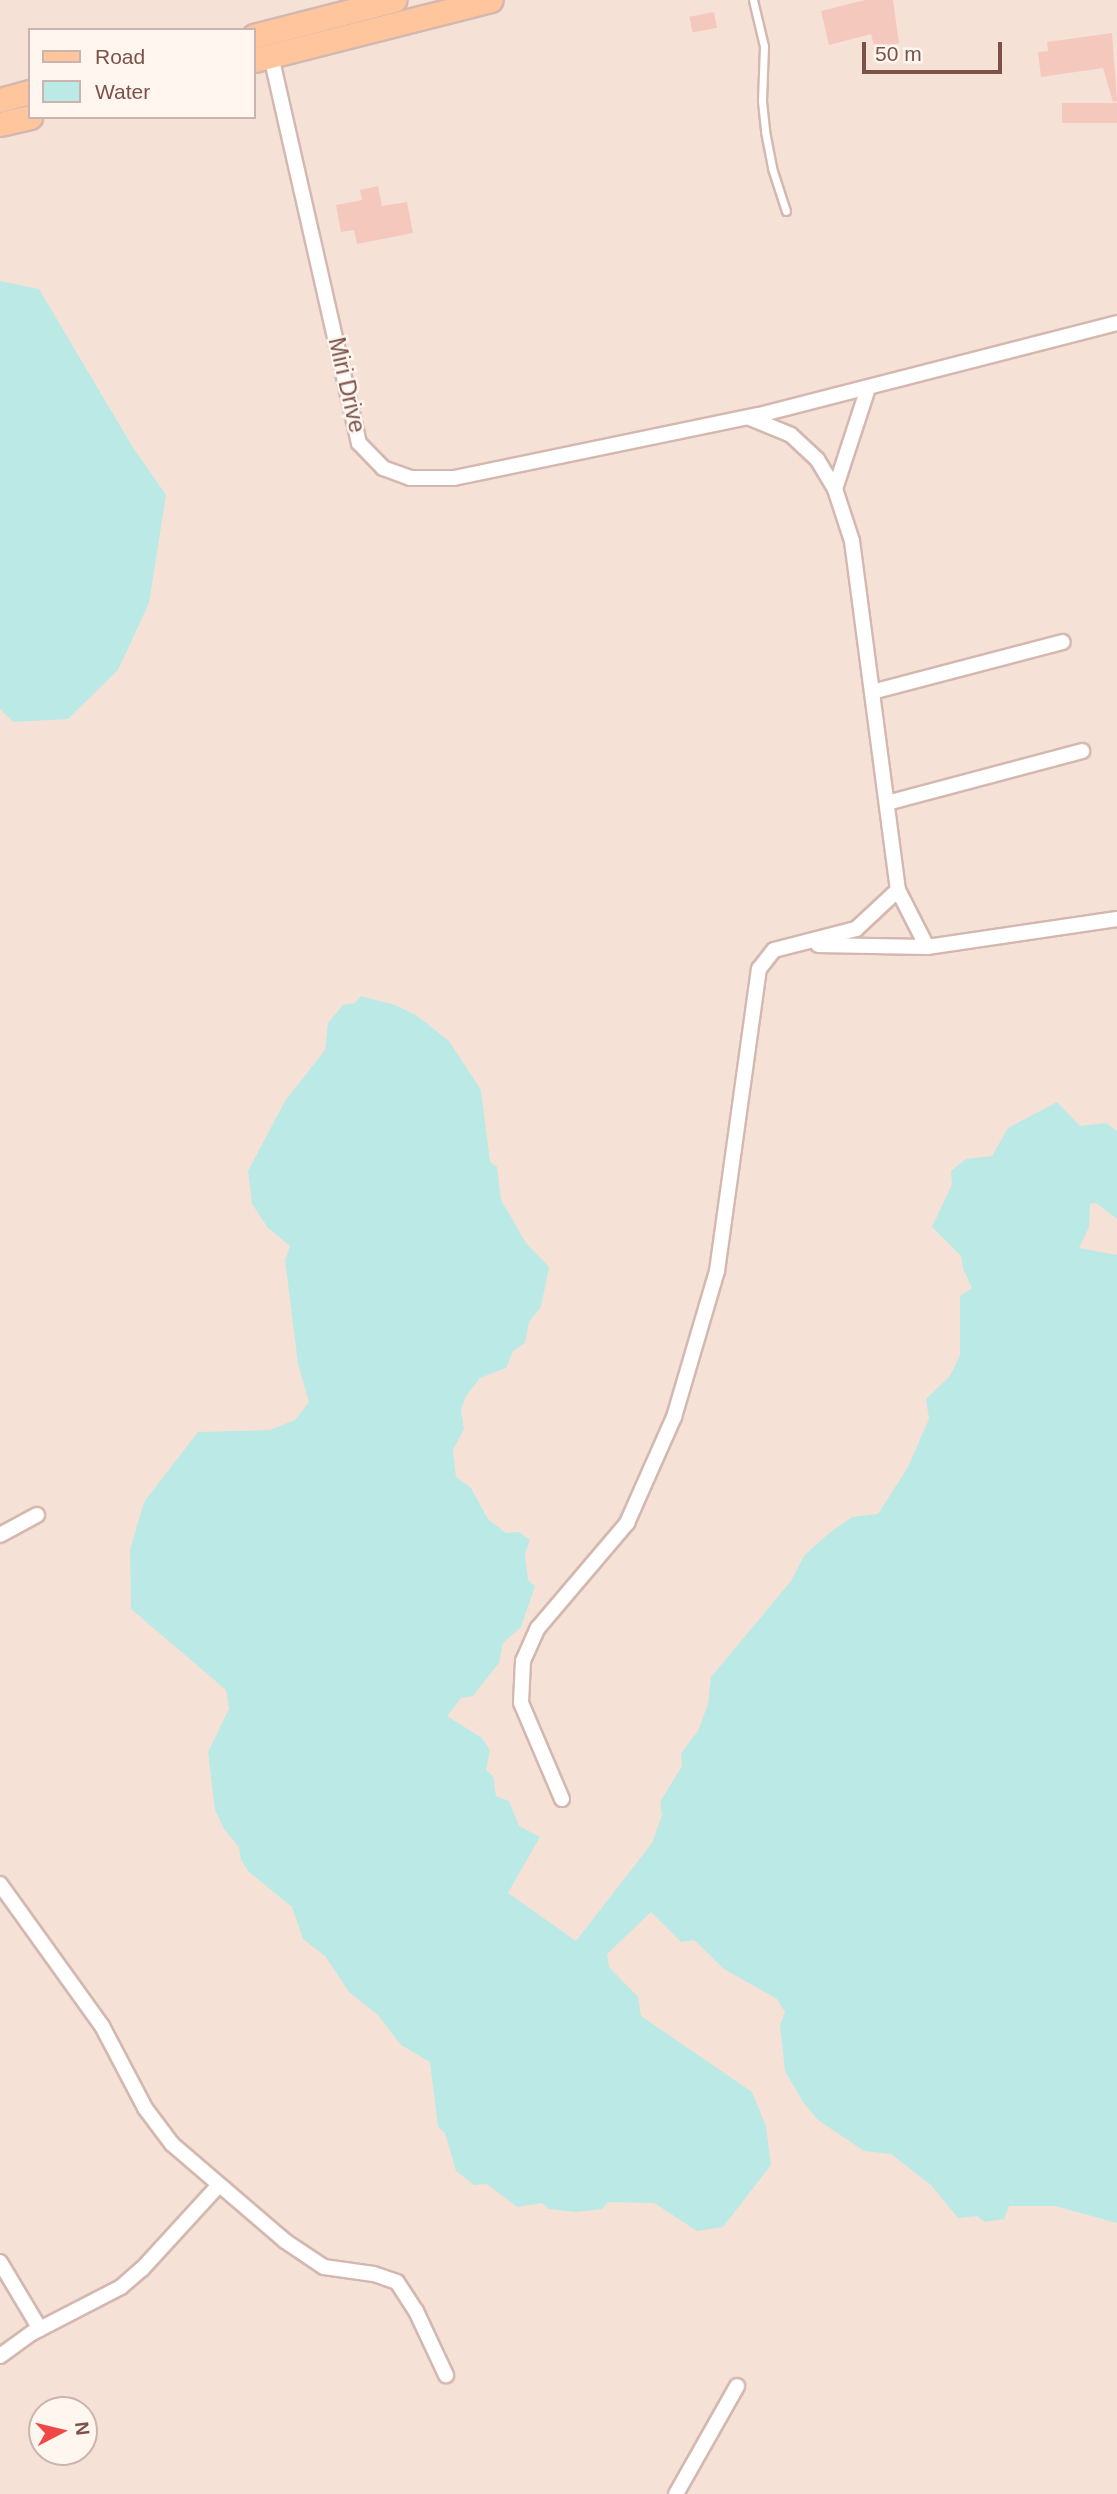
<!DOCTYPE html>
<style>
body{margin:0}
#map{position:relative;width:1117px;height:2494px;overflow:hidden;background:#fef1e8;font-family:Helvetica,sans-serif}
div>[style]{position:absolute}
.residential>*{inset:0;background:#f6e1d6}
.water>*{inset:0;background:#bbeae6}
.building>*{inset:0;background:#f5c8be;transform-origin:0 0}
.roads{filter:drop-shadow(2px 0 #d4b8af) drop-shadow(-2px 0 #d4b8af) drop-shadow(0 2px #d4b8af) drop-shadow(0 -2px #d4b8af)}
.service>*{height:7px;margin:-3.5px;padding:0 3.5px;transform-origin:3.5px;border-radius:3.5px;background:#fff}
.minor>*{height:14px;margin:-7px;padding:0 7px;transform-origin:7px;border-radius:7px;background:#fff}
.primary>*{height:23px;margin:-11.5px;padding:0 11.5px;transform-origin:11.5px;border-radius:11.5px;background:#ffc69e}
span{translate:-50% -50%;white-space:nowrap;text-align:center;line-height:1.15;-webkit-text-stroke:5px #fff6f0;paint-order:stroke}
.street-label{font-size:23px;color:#7b5149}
.legend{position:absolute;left:28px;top:28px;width:228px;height:91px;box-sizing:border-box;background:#fff6f0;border:2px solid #cab4ad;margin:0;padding:9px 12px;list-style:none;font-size:21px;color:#7b5149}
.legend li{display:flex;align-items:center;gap:14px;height:35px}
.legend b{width:35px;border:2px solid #cab4ad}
.north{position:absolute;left:28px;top:2396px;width:70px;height:70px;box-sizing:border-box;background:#fff6f0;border:2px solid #cab4ad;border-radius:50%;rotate:83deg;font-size:19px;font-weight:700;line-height:28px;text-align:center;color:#7b5149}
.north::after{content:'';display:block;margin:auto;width:24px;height:32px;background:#ef4846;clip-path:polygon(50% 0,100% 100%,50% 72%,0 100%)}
.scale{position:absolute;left:862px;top:42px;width:140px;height:32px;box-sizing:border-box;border:4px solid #7b5149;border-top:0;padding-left:9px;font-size:21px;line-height:24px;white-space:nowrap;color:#7b5149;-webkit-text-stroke:5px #fff6f0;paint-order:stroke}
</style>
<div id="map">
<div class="residential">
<div style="clip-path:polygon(evenodd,0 0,1117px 0,1117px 2494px,0 2494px,0 0,30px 30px,254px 30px,254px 117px,30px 117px,30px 30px,0 0,42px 2410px,84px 2410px,84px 2452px,42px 2452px,42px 2410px)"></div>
</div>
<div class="water">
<div style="clip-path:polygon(0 281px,39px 289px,132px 446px,166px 495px,149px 603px,118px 670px,68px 719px,13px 722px,0 709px)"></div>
<div style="clip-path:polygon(361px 996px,395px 1005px,416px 1015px,449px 1041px,481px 1090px,490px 1162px,497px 1167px,501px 1200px,526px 1243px,549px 1267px,541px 1307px,529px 1322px,525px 1343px,513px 1351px,506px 1368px,480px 1378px,466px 1396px,461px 1410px,464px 1429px,453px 1450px,456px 1477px,471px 1488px,488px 1519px,506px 1533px,519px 1532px,530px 1540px,525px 1554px,528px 1580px,535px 1586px,521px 1627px,503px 1643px,499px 1663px,473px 1696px,461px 1698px,447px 1716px,482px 1738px,490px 1750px,486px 1770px,493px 1776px,496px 1796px,509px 1801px,519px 1826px,540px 1837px,508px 1893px,576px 1941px,652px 1843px,662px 1815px,660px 1802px,682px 1766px,681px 1753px,698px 1731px,708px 1704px,711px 1677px,791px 1581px,804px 1556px,828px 1534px,852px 1517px,878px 1514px,908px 1467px,929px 1419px,926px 1399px,950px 1376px,960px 1355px,960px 1296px,972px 1288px,963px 1269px,961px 1256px,932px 1227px,952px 1184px,951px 1171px,966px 1159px,992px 1156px,1008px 1128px,1057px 1102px,1080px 1126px,1106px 1123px,1117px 1131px,1117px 1219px,1096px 1203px,1090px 1204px,1089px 1227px,1079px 1248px,1117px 1255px,1117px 2223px,1055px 2206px,1009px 2206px,1004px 2219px,985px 2222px,977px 2216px,958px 2218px,931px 2185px,891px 2154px,864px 2151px,818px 2120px,803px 2102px,785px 2071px,780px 2025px,785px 2012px,777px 1999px,724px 1969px,694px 1940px,681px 1942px,651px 1912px,607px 1954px,609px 1967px,638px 1997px,641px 2016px,752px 2092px,766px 2126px,771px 2165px,723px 2227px,697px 2231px,654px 2203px,608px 2202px,602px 2209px,576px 2212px,549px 2209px,542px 2203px,517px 2207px,487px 2184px,474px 2185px,456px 2171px,445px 2133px,438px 2127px,430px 2062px,401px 2045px,378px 2015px,349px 1992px,325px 1956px,303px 1939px,292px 1907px,249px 1872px,241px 1860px,239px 1847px,224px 1829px,215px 1810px,208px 1752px,229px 1709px,226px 1690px,131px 1609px,130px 1550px,144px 1502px,198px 1432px,270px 1430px,295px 1420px,309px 1402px,298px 1364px,285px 1260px,290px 1246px,268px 1228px,252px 1204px,248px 1171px,285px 1101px,325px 1050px,328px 1023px,343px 1005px,355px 1003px)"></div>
</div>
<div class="building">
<div style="clip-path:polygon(865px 0,893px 0,899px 43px,875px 49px,871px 34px,829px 45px,821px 11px)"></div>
<div style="left:714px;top:12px;width:16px;height:25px;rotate:79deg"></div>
<div style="clip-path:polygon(1112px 33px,1117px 101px,1113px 102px,1103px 68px,1041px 77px,1038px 52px,1048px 51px,1047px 42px)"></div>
<div style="left:1117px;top:103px;width:20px;height:55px;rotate:90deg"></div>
<div style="clip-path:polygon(378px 186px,382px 206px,407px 202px,413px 233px,357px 244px,354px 230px,341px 232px,336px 205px,362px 200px,360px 190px)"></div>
</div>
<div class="roads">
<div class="service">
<div style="left:753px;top:0;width:47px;rotate:76.6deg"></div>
<div style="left:764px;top:46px;width:55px;rotate:92.1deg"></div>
<div style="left:762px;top:101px;width:30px;rotate:84deg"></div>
<div style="left:765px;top:131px;width:38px;rotate:79deg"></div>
<div style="left:772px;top:168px;width:45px;rotate:72deg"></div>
</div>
<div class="minor">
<div style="left:271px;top:56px;width:397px;rotate:77.2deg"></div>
<div style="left:359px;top:443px;width:35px;rotate:46deg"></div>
<div style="left:383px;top:468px;width:29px;rotate:20deg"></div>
<div style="left:410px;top:478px;width:44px"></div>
<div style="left:454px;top:478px;width:311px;rotate:-11.7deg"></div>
<div style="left:759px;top:415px;width:370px;rotate:-14.4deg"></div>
<div style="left:750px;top:418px;width:44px;rotate:22.5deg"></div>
<div style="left:791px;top:435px;width:35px;rotate:43deg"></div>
<div style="left:817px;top:459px;width:35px;rotate:59deg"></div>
<div style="left:835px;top:489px;width:55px;rotate:71.9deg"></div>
<div style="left:852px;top:541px;width:352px;rotate:82.5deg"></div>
<div style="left:898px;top:890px;width:64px;rotate:63deg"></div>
<div style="left:835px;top:489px;width:106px;rotate:-71.9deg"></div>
<div style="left:872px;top:692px;width:197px;rotate:-14.7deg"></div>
<div style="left:887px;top:803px;width:202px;rotate:-14.9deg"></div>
<div style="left:818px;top:945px;width:109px;rotate:1.1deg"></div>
<div style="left:927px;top:947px;width:192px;rotate:-8.4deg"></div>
<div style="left:0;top:1535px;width:42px;rotate:-28.4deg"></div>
<div style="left:562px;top:1799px;width:104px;rotate:-113.1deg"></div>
<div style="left:521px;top:1703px;width:42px;rotate:-87.3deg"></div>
<div style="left:523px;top:1661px;width:36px;rotate:-66deg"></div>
<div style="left:538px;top:1628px;width:138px;rotate:-49.7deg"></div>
<div style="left:627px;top:1523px;width:116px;rotate:-66.1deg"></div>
<div style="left:674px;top:1417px;width:152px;rotate:-73.6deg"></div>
<div style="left:717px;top:1271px;width:305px;rotate:-82.1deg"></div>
<div style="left:759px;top:969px;width:24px;rotate:-52deg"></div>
<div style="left:774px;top:950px;width:85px;rotate:-14.4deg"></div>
<div style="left:856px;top:929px;width:57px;rotate:-42.9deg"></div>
<div style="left:0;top:1884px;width:175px;rotate:54.3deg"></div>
<div style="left:102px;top:2026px;width:93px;rotate:62.3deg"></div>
<div style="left:145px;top:2108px;width:45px;rotate:53.1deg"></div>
<div style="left:172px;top:2144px;width:149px;rotate:40.6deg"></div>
<div style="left:285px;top:2241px;width:47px;rotate:33.7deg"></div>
<div style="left:324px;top:2267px;width:50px;rotate:8deg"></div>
<div style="left:374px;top:2274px;width:24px;rotate:19deg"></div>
<div style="left:397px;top:2282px;width:35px;rotate:57deg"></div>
<div style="left:416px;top:2311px;width:71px;rotate:64.9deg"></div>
<div style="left:0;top:2262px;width:78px;rotate:59.2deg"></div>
<div style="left:0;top:2356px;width:39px;rotate:-36deg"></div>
<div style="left:32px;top:2333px;width:100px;rotate:-27.3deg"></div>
<div style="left:121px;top:2287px;width:28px;rotate:-41deg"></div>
<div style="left:142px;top:2269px;width:113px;rotate:-47.5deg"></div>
<div style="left:676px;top:2494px;width:124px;rotate:-60.5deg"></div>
</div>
<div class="primary">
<div style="left:254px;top:36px;width:145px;rotate:-14.4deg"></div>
<div style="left:254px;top:60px;width:244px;rotate:-14.2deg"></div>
<div style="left:0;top:100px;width:31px;rotate:-15deg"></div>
<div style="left:0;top:124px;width:31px;rotate:-13deg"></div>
</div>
</div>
<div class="street-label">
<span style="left:347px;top:385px;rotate:77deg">Miri Drive</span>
</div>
<ul class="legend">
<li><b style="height:9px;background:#ffc69e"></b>Road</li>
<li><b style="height:19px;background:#bbeae6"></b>Water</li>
</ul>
<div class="north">N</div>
<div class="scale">50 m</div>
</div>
